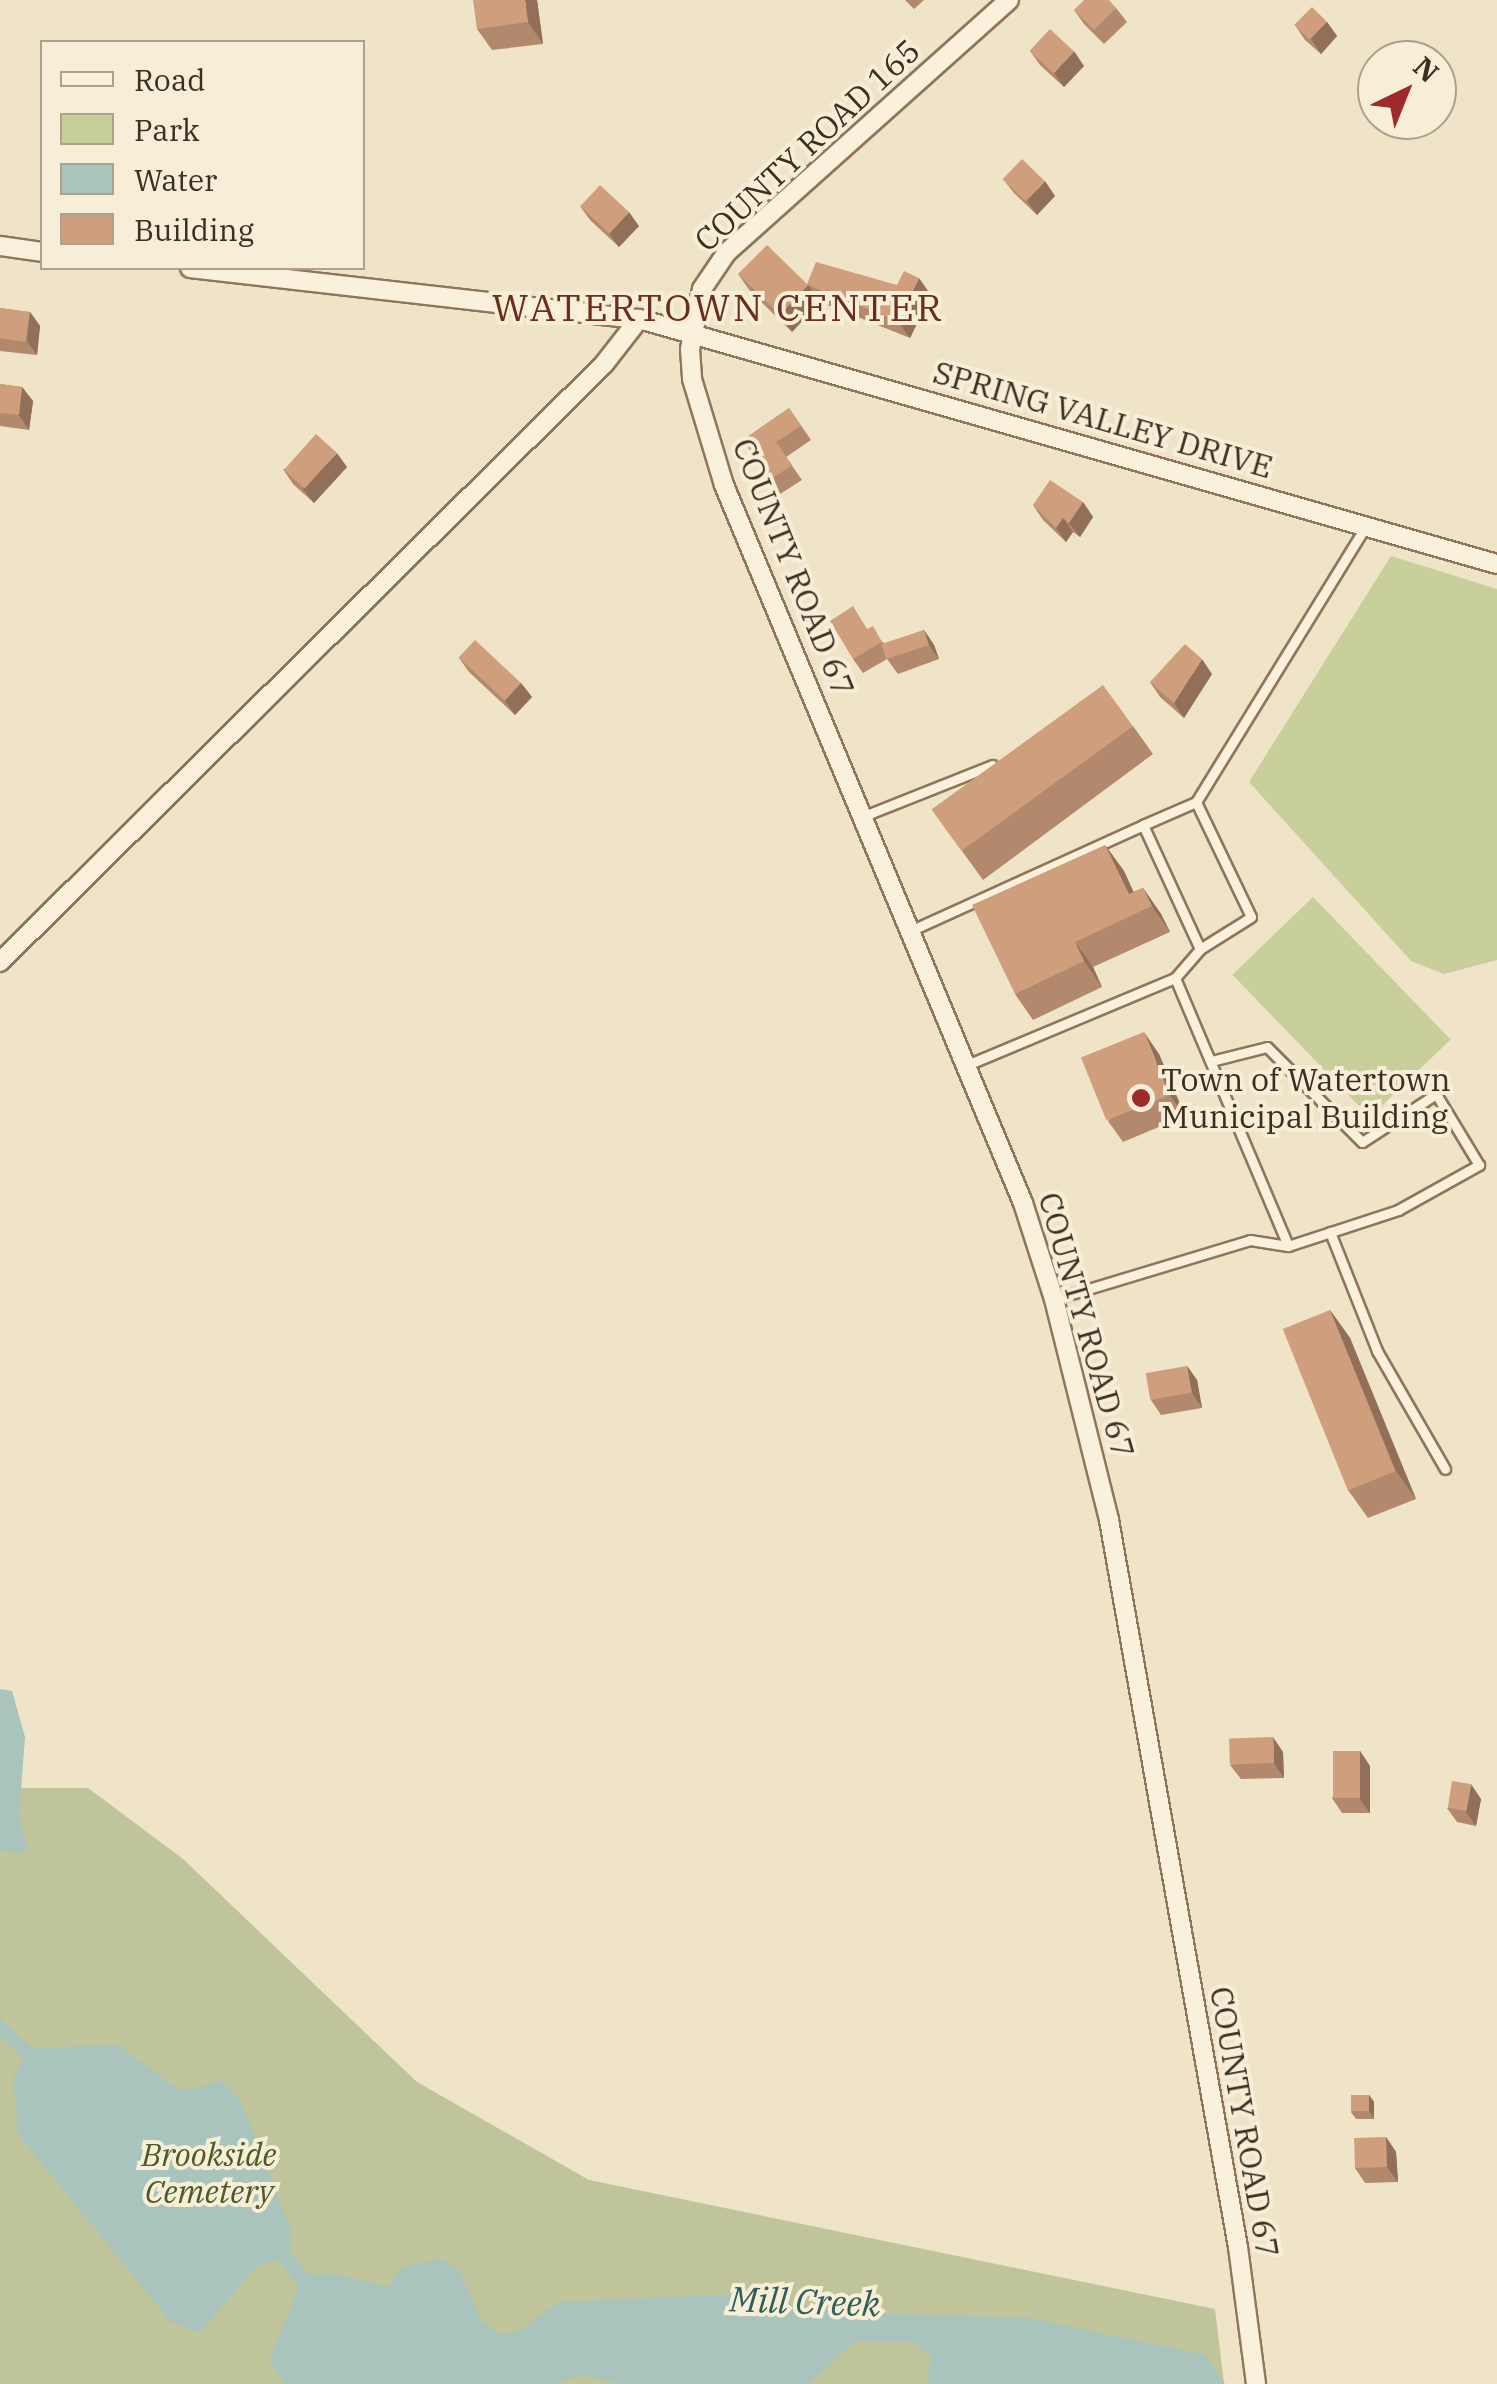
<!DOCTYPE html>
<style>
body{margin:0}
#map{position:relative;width:1497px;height:2384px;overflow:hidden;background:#f0e4c8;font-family:"IBM Plex Serif",serif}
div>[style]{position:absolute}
.green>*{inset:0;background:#c9cf9b;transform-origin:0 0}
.cemetery>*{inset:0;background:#bfc49a}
.water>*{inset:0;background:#a9c4bc}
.roads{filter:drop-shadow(2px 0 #8d765c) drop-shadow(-2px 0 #8d765c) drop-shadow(0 2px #8d765c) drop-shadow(0 -2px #8d765c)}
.lane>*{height:9px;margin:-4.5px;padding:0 4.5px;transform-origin:4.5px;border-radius:4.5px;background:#faf1dc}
.street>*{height:18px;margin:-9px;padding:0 9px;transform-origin:9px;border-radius:9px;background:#faf1dc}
.wall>*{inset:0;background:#b2896c}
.shaded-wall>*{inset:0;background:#916f58}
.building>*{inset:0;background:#cf9f7d;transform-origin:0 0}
.dots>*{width:28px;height:28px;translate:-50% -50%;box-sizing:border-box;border:5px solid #f7eed8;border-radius:50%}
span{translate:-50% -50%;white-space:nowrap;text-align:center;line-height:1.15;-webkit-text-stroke:8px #f7eed8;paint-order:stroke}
.street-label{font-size:32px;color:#3d2e20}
.poi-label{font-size:32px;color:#3d2e20}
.left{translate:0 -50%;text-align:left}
.park-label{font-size:32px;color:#4d5a26;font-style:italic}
.water-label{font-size:35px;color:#2f5d5a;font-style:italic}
.quarter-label{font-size:38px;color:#6b2e1e;letter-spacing:2.5px}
.legend{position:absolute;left:40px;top:40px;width:325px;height:230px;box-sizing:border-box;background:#f7eed8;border:2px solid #ada18e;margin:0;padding:12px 18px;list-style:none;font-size:30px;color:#3d2e20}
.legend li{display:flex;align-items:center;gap:20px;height:50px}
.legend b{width:50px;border:2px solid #ada18e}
.north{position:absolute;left:1357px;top:40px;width:100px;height:100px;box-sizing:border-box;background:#f7eed8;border:2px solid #ada18e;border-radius:50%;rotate:43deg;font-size:28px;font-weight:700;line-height:40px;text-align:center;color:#3d2e20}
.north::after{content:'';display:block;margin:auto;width:35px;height:45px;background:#9e2a2b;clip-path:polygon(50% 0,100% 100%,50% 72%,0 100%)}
</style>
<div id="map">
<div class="green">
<div style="clip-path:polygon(1391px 556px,1497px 589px,1497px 960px,1444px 974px,1411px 961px,1249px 782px)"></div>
<div style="left:1313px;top:897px;width:198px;height:112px;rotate:46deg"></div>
</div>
<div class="cemetery">
<div style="clip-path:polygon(0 1788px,88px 1788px,183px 1859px,417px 2082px,589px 2180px,1215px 2309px,1224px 2384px,0 2384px)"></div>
</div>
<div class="water">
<div style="clip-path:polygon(0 1689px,12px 1691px,25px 1737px,19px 1817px,27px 1847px,20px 1853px,0 1851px)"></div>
<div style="clip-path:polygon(0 2018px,32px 2048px,118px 2045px,181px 2091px,223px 2081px,241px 2102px,291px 2230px,290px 2250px,309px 2276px,334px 2274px,387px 2287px,404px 2266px,440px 2259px,459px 2270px,482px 2322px,503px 2335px,520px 2331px,558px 2302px,737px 2294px,830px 2312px,1028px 2318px,1205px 2355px,1225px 2384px,926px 2384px,932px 2357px,913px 2342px,855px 2341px,808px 2384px,620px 2384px,581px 2375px,553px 2384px,286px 2384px,269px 2362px,299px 2287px,278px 2259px,257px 2266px,199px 2333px,170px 2321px,18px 2134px,13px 2077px,24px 2058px,0 2037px)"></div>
</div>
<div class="roads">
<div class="lane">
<div style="left:1196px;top:802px;width:323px;rotate:-58.4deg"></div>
<div style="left:864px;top:816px;width:138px;rotate:-21.7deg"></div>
<div style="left:912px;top:930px;width:254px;rotate:-24.4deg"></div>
<div style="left:1143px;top:825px;width:58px;rotate:-23.5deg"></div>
<div style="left:1196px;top:802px;width:127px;rotate:64.4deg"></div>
<div style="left:1251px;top:917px;width:60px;rotate:147.9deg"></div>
<div style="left:1200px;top:949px;width:136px;rotate:-114.7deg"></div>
<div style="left:1175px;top:978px;width:291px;rotate:67.1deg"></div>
<div style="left:1288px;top:1246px;width:116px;rotate:-18.1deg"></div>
<div style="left:1398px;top:1210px;width:93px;rotate:-29.1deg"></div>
<div style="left:1479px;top:1165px;width:83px;rotate:-121.2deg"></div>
<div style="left:1436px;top:1094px;width:88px;rotate:147deg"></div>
<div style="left:1362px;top:1142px;width:134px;rotate:-135deg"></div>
<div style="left:1267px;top:1047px;width:58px;rotate:166deg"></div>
<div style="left:967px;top:1065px;width:225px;rotate:-22.7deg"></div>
<div style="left:1175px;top:978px;width:38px;rotate:-49deg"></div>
<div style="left:1330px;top:1232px;width:128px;rotate:68.4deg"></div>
<div style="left:1377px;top:1351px;width:136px;rotate:60deg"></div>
<div style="left:1055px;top:1299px;width:204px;rotate:-16.8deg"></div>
<div style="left:1250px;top:1240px;width:38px;rotate:9deg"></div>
</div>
<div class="street">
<div style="left:1009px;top:0;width:378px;rotate:138.2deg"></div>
<div style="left:727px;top:252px;width:45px;rotate:124deg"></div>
<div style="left:702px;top:289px;width:61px;rotate:101.3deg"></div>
<div style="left:690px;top:349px;width:30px;rotate:86deg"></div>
<div style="left:692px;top:379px;width:111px;rotate:73.2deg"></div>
<div style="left:724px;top:485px;width:778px;rotate:67.39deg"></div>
<div style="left:1023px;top:1203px;width:101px;rotate:72.1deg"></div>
<div style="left:1054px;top:1299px;width:228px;rotate:76deg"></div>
<div style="left:1109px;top:1520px;width:738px;rotate:79.94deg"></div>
<div style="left:1238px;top:2247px;width:138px;rotate:82.5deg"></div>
<div style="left:0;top:246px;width:42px;rotate:8.1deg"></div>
<div style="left:190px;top:268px;width:452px;rotate:6.5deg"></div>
<div style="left:639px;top:319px;width:892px;rotate:15.94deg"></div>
<div style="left:0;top:962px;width:850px;rotate:-44.71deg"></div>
<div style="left:604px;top:364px;width:57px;rotate:-52.1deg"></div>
</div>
</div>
<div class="wall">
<div style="clip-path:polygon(537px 0,543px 44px,492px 50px,477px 29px)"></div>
<div style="clip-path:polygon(905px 0,924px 0,914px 9px)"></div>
<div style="clip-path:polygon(1116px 8px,1127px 22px,1104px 44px,1084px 24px,1074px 10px)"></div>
<div style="clip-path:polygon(1327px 22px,1337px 36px,1321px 54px,1305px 40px,1295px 25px)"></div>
<div style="clip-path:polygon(1030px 51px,1084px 66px,1064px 87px,1040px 65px)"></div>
<div style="clip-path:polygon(1003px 179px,1055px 196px,1037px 215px,1014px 193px)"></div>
<div style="clip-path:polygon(580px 206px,639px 226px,619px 247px,590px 220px)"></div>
<div style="clip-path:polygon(738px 274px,807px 284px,931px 295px,910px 338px,820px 302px,792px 332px,750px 291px)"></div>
<div style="clip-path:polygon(0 308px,30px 312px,40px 326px,37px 355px,0 351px)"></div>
<div style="clip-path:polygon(0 384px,22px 387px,33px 401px,29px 430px,0 426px)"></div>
<div style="clip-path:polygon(789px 408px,811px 440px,786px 457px,802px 480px,780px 494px,743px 440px)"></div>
<div style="clip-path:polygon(347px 467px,314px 503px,293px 484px,283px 469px)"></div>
<div style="clip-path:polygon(1083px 502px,1093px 517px,1080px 537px,1073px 532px,1066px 542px,1043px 520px,1033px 505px)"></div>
<div style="clip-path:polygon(868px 629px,885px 644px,924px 630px,934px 645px,939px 659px,898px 674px,887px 659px,863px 673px,853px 659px)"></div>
<div style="clip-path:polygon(459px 658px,521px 683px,532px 697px,515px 715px,469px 672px)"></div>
<div style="clip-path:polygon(1212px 674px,1184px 718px,1160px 697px,1150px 682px)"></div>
<div style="clip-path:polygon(1133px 726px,1153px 754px,983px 880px,933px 811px)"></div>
<div style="clip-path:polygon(1105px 845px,1124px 871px,1133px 892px,1143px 888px,1161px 914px,1170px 932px,1093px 967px,1102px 987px,1033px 1020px,1015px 994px)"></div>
<div style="clip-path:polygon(1159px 1054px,1185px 1116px,1123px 1142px,1108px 1121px)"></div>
<div style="clip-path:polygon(1330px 1310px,1350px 1338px,1416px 1499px,1368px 1518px,1348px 1490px)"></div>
<div style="clip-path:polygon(1187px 1366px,1197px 1380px,1202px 1408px,1161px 1415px,1151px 1400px)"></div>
<div style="clip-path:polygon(1360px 1751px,1370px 1766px,1370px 1813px,1342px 1813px,1332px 1798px)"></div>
<div style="clip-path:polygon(1283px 1752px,1284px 1778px,1241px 1779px,1230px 1765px)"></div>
<div style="clip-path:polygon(1481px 1799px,1476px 1826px,1457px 1822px,1447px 1808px)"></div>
<div style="clip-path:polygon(1369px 2095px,1374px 2102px,1374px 2119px,1356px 2119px,1351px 2112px)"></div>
<div style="clip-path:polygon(1386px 2137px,1396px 2152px,1398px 2182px,1365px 2183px,1355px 2168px)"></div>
</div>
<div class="shaded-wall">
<div style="clip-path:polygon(525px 0,537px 0,543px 44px,528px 22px)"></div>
<div style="clip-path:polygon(1327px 22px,1337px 36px,1321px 54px,1311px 39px)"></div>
<div style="clip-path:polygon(1074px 51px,1084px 66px,1064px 87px,1054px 73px)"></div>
<div style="clip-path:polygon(1045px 181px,1055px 196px,1037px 215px,1027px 201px)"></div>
<div style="clip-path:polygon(629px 212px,639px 226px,619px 247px,609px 233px)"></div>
<div style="clip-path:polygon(919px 278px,931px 295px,910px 338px,898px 321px)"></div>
<div style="clip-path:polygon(808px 285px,820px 302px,792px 332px,780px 315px)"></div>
<div style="clip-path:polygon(30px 312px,40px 326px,37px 355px,27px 341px)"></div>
<div style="clip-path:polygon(22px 387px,33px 401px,29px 430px,19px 415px)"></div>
<div style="clip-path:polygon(337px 453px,347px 467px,314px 503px,303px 489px)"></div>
<div style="clip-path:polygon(1083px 502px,1093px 517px,1080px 537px,1069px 523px)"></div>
<div style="clip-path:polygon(1063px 518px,1073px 532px,1066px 542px,1056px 528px)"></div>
<div style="clip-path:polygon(924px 630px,934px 645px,939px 659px,929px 645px)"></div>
<div style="clip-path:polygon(1202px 659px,1212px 674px,1184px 718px,1174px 703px)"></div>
<div style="clip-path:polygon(521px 683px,532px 697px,515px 715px,505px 701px)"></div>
<div style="clip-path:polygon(1105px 845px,1124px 871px,1142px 910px,1129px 894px)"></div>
<div style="clip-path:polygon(1143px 888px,1161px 914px,1170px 932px,1152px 906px)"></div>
<div style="clip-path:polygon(1075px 942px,1093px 967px,1102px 987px,1084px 961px)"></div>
<div style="clip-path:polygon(1144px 1032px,1159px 1054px,1185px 1116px,1170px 1095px)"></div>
<div style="clip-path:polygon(1330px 1310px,1350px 1338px,1416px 1499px,1396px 1471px)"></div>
<div style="clip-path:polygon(1187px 1366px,1197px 1380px,1202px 1408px,1192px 1393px)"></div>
<div style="clip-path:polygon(1273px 1737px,1283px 1752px,1284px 1778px,1274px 1763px)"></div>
<div style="clip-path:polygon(1360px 1751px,1370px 1766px,1370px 1813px,1360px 1799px)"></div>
<div style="clip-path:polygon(1471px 1784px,1481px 1799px,1476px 1826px,1466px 1812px)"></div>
<div style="clip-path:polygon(1369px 2095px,1374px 2102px,1374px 2119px,1369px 2111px)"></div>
<div style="clip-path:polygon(1386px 2137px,1396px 2152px,1398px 2182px,1387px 2167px)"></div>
</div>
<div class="building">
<div style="clip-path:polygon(473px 0,525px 0,528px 22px,477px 29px)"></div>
<div style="clip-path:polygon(1084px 0,1109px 0,1116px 8px,1094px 30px,1074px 10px)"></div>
<div style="left:1312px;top:7px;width:21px;height:25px;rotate:45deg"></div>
<div style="left:1050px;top:29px;width:33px;height:30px;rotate:43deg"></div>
<div style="left:1022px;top:159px;width:32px;height:28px;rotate:44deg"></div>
<div style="left:600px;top:185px;width:40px;height:29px;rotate:43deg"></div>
<div style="clip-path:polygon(767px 245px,807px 284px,816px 262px,897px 285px,904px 271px,919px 278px,898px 321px,808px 285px,780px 315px,738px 274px)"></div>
<div style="left:0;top:308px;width:30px;height:30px;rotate:8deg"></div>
<div style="clip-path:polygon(0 384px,22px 387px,19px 415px,0 413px)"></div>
<div style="clip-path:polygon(789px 408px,801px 426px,776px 442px,792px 465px,770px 480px,743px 440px)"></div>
<div style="left:316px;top:434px;width:28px;height:48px;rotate:42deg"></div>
<div style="clip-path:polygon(1050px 480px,1083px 502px,1069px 523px,1063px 518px,1056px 528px,1033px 505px)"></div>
<div style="clip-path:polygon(853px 606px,867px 629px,873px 626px,882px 642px,853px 659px,830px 621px)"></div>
<div style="left:924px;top:630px;width:16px;height:45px;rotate:72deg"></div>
<div style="left:475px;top:640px;width:63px;height:24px;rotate:43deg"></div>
<div style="clip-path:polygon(1185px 644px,1202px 659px,1174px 703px,1150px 682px)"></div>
<div style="left:1103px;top:685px;width:51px;height:212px;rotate:54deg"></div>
<div style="clip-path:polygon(1105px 845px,1129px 894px,1143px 888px,1152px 906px,1075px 942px,1084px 961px,1015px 994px,972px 905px)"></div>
<div style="left:1144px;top:1032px;width:68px;height:68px;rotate:68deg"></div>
<div style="left:1330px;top:1310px;width:174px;height:51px;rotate:68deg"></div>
<div style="left:1187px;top:1366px;width:27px;height:42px;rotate:80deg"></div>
<div style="left:1273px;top:1737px;width:26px;height:44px;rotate:88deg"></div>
<div style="left:1333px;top:1751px;width:27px;height:47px"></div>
<div style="left:1452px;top:1781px;width:19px;height:27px;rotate:9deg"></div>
<div style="left:1369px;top:2095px;width:16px;height:18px;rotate:90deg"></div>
<div style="left:1386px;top:2137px;width:30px;height:32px;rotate:88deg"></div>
</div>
<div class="dots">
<div style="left:1141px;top:1098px;background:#9e2a2b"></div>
</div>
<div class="street-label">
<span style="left:807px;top:145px;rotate:-43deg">COUNTY ROAD 165</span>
<span style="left:1103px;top:419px;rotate:16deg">SPRING VALLEY DRIVE</span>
<span style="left:794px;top:567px;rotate:68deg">COUNTY ROAD 67</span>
<span style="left:1087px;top:1325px;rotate:74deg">COUNTY ROAD 67</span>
<span style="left:1245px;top:2122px;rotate:80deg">COUNTY ROAD 67</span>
</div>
<div class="poi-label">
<span class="left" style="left:1161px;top:1098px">Town of Watertown<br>Municipal Building</span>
</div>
<div class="park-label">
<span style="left:209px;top:2173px">Brookside<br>Cemetery</span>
</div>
<div class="water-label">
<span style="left:805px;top:2301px;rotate:2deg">Mill Creek</span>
</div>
<div class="quarter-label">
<span style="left:718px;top:307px">WATERTOWN CENTER</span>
</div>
<ul class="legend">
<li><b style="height:12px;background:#faf1dc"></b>Road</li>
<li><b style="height:28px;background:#c9cf9b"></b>Park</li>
<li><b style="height:28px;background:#a9c4bc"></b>Water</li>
<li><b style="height:28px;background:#cf9f7d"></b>Building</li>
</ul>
<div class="north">N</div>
</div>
